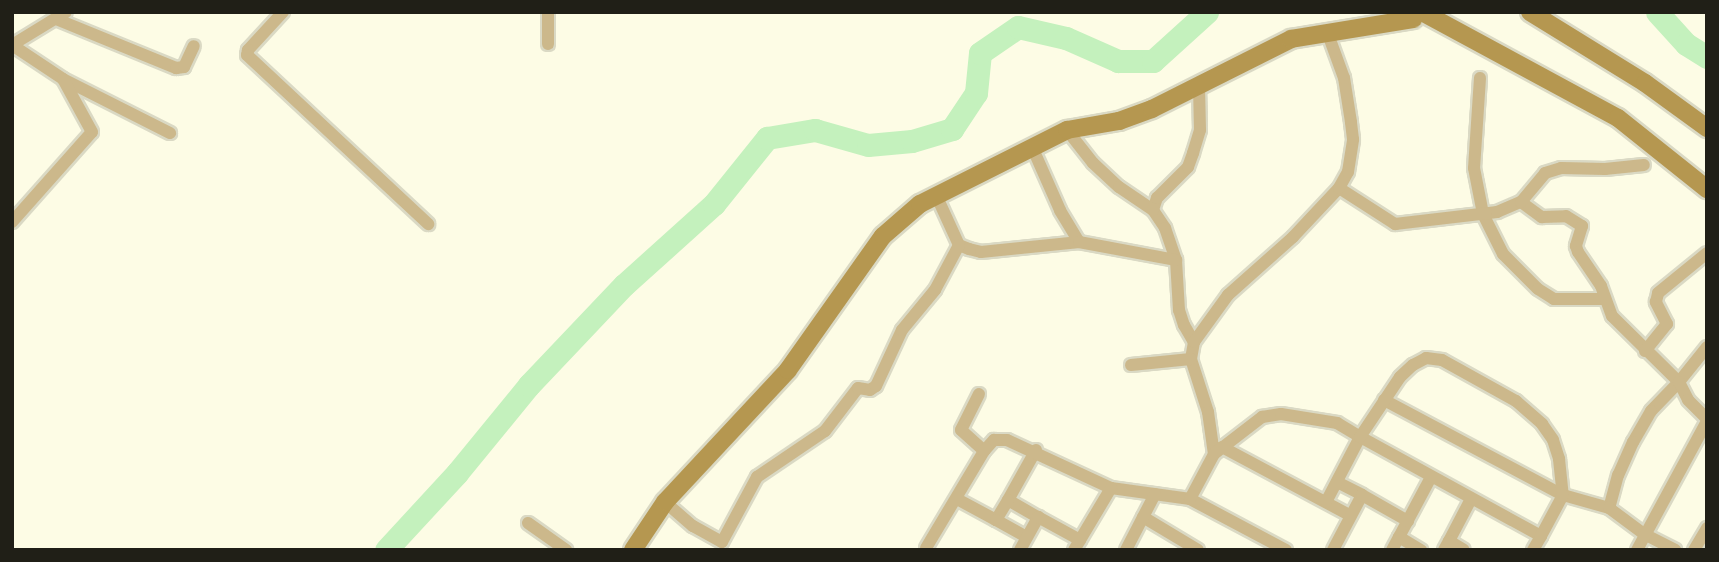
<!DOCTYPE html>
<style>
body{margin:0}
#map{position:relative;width:1719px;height:562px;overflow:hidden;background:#fdfce5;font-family:Manrope,sans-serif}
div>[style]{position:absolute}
.river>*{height:23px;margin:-11.5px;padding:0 11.5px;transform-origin:11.5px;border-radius:11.5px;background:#c4f1bd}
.roads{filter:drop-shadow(2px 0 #dad9c4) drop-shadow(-2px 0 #dad9c4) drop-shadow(0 2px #dad9c4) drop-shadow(0 -2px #dad9c4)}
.street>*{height:12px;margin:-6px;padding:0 6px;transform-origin:6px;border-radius:6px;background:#ccb88b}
.secondary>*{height:18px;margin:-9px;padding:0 9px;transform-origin:9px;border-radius:9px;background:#b59750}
span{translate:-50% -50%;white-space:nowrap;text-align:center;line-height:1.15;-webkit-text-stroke:7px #fff;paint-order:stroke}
.frame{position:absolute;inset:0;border:14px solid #201f17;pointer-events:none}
</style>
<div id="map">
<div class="river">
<div style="left:1657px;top:12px;width:43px;rotate:47.8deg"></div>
<div style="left:1686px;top:44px;width:25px;rotate:32deg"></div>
<div style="left:386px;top:550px;width:105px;rotate:-47.3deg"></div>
<div style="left:457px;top:473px;width:114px;rotate:-50.7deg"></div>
<div style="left:529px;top:385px;width:138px;rotate:-46.5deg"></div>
<div style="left:624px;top:285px;width:121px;rotate:-42deg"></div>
<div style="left:714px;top:204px;width:85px;rotate:-51.2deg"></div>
<div style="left:767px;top:138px;width:49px;rotate:-9.5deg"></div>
<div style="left:815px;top:130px;width:55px;rotate:15.8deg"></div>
<div style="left:868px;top:145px;width:44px;rotate:-5.2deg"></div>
<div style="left:912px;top:141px;width:42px;rotate:-16.7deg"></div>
<div style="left:952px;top:129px;width:43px;rotate:-56.3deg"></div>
<div style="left:976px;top:93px;width:40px;rotate:-84.3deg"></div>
<div style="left:980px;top:53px;width:46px;rotate:-34.4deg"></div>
<div style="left:1018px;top:27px;width:49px;rotate:12.9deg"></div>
<div style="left:1066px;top:38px;width:57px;rotate:23.9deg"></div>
<div style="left:1118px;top:61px;width:35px"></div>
<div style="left:1153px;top:61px;width:73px;rotate:-42.2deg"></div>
</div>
<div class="roads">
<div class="street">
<div style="left:283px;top:12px;width:52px;rotate:132.6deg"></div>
<div style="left:248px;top:50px;width:5px;rotate:101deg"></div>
<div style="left:247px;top:55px;width:248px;rotate:43deg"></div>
<div style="left:56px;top:19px;width:130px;rotate:22.2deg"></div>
<div style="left:176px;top:68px;width:8px;rotate:-7deg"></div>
<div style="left:184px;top:67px;width:23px;rotate:-65deg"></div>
<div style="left:548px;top:44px;width:32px;rotate:-90deg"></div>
<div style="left:12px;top:45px;width:61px;rotate:33.7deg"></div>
<div style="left:63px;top:79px;width:120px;rotate:26.8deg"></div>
<div style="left:12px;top:45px;width:63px;rotate:-31.4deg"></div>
<div style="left:1480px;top:78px;width:90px;rotate:93.8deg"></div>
<div style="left:1474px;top:168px;width:47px;rotate:78.9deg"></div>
<div style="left:1483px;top:214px;width:45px;rotate:63.4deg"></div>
<div style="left:1503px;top:254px;width:49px;rotate:45deg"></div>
<div style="left:1538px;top:289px;width:19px;rotate:32deg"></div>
<div style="left:1554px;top:299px;width:50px"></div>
<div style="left:1067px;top:130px;width:42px;rotate:51.8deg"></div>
<div style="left:1093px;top:163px;width:35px;rotate:43deg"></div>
<div style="left:1119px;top:187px;width:41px;rotate:34.1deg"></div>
<div style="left:1153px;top:210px;width:22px;rotate:56deg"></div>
<div style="left:1165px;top:228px;width:34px;rotate:71deg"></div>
<div style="left:1176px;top:260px;width:50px;rotate:86.6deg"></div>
<div style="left:1179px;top:310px;width:16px;rotate:72deg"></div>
<div style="left:1184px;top:325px;width:20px;rotate:60deg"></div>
<div style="left:1194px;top:342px;width:17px;rotate:100deg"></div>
<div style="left:1191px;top:359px;width:56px;rotate:72.2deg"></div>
<div style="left:1208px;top:412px;width:42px;rotate:81.9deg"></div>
<div style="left:1339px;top:188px;width:67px;rotate:32.7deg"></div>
<div style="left:1395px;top:224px;width:103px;rotate:-6.7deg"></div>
<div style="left:1497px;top:212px;width:26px;rotate:-23deg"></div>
<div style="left:1521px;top:202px;width:26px;rotate:36deg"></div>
<div style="left:1542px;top:217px;width:24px;rotate:-2deg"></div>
<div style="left:1566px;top:216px;width:19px;rotate:32deg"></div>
<div style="left:1582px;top:226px;width:21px;rotate:107deg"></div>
<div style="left:1576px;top:246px;width:6px;rotate:72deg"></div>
<div style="left:1578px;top:252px;width:41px;rotate:55.9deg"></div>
<div style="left:1601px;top:286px;width:32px;rotate:70deg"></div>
<div style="left:1612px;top:316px;width:94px;rotate:44.6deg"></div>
<div style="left:1679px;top:382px;width:40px;rotate:134deg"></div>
<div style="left:1651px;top:411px;width:36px;rotate:120deg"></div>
<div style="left:1633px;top:442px;width:36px;rotate:114deg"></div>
<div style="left:1618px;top:475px;width:34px;rotate:105deg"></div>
<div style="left:937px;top:197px;width:53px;rotate:65.4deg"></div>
<div style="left:959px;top:245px;width:11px;rotate:22deg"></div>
<div style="left:969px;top:249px;width:12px;rotate:14deg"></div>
<div style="left:981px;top:252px;width:99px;rotate:-5.8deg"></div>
<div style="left:1079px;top:242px;width:37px;rotate:-121deg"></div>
<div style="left:1060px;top:210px;width:67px;rotate:-113.9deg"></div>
<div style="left:1521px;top:202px;width:38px;rotate:-50deg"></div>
<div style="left:1545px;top:173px;width:17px;rotate:-17deg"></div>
<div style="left:1561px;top:168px;width:44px;rotate:1.3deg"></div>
<div style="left:1605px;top:169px;width:39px;rotate:-6deg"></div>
<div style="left:1153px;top:210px;width:13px;rotate:-72deg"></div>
<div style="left:1157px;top:198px;width:44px;rotate:-45deg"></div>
<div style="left:1188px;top:167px;width:15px;rotate:-70deg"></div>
<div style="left:1193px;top:153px;width:24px;rotate:-73deg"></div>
<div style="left:1200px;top:130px;width:44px;rotate:-91.3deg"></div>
<div style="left:12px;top:222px;width:120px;rotate:-48.4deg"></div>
<div style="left:92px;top:132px;width:60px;rotate:-118.7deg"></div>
<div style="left:1079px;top:242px;width:99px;rotate:10.5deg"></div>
<div style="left:1194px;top:342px;width:58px;rotate:-54.1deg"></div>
<div style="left:1228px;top:295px;width:87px;rotate:-41.7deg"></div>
<div style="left:1293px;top:237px;width:67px;rotate:-46.8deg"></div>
<div style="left:1339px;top:188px;width:18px;rotate:-61deg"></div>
<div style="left:1348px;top:172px;width:33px;rotate:-81deg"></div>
<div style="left:1353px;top:139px;width:17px;rotate:-97deg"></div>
<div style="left:1351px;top:122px;width:45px;rotate:-99deg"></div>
<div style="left:1344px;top:78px;width:47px;rotate:-110deg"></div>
<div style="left:1707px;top:347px;width:45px;rotate:128.7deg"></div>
<div style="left:1679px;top:382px;width:20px;rotate:63deg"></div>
<div style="left:1688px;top:400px;width:27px;rotate:45deg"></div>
<div style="left:1645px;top:351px;width:35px;rotate:-51deg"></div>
<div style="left:1667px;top:324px;width:25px;rotate:-117deg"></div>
<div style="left:1656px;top:302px;width:9px;rotate:-77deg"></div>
<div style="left:1658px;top:293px;width:63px;rotate:-39.2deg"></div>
<div style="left:1131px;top:365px;width:60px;rotate:-5.7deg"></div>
<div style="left:979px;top:394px;width:40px;rotate:116.6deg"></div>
<div style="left:961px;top:430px;width:31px;rotate:42deg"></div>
<div style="left:1384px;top:400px;width:203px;rotate:28deg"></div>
<div style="left:1563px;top:495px;width:48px;rotate:15.8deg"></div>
<div style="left:1609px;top:508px;width:44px;rotate:36.6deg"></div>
<div style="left:1644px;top:534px;width:35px;rotate:27deg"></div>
<div style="left:1222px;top:447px;width:146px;rotate:28.1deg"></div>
<div style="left:1036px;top:450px;width:57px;rotate:119.2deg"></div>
<div style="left:1008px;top:500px;width:34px;rotate:30deg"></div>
<div style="left:1337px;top:482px;width:28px;rotate:27deg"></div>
<div style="left:1111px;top:488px;width:80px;rotate:7.9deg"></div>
<div style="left:957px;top:499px;width:44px;rotate:28.3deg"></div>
<div style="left:996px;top:520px;width:23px;rotate:-59deg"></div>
<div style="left:665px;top:502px;width:37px;rotate:41deg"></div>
<div style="left:693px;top:526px;width:33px;rotate:29deg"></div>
<div style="left:722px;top:542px;width:74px;rotate:-61.7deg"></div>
<div style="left:757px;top:477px;width:82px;rotate:-34.1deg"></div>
<div style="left:825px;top:431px;width:54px;rotate:-52.5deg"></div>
<div style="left:858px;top:388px;width:12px;rotate:9deg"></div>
<div style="left:870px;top:390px;width:7px;rotate:-34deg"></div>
<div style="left:876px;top:386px;width:62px;rotate:-65.1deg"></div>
<div style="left:902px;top:330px;width:52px;rotate:-50.5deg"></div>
<div style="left:935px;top:290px;width:51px;rotate:-61.9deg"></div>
<div style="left:1143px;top:517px;width:64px;rotate:31deg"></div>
<div style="left:996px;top:520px;width:35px;rotate:29deg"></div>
<div style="left:528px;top:523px;width:47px;rotate:35.4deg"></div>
<div style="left:1399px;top:537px;width:68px;rotate:-61.9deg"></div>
<div style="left:1449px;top:541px;width:47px;rotate:-62.4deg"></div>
<div style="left:926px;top:548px;width:113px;rotate:-59.1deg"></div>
<div style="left:984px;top:451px;width:15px;rotate:-48deg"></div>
<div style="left:994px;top:440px;width:13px"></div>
<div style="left:1007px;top:440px;width:115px;rotate:24.8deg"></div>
<div style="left:1111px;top:488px;width:72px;rotate:120.8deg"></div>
<div style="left:1020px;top:550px;width:38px;rotate:-61deg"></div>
<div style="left:1038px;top:517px;width:48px;rotate:28.7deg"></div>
<div style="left:1126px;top:550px;width:63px;rotate:-62.6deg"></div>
<div style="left:1286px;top:550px;width:109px;rotate:-152deg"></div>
<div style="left:1190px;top:499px;width:51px;rotate:-61.9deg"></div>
<div style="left:1214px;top:454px;width:61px;rotate:-37.6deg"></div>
<div style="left:1262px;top:417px;width:19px;rotate:-9deg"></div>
<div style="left:1281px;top:414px;width:57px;rotate:9.1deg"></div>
<div style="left:1337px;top:423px;width:27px;rotate:31deg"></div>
<div style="left:1360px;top:437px;width:73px;rotate:117.6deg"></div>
<div style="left:1333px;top:550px;width:62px;rotate:-62.2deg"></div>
<div style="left:1362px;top:495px;width:53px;rotate:29.5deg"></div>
<div style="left:1392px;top:550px;width:15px;rotate:-62deg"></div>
<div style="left:1399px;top:537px;width:26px;rotate:31deg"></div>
<div style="left:1444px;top:550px;width:10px;rotate:-61deg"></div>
<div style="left:1449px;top:541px;width:17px;rotate:31deg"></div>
<div style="left:1533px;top:550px;width:16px;rotate:-60deg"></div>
<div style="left:1541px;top:536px;width:206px;rotate:-151.3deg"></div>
<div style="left:1360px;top:437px;width:72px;rotate:-56.3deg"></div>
<div style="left:1400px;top:377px;width:18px;rotate:-43deg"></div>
<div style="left:1413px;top:365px;width:15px;rotate:-28deg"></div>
<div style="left:1426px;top:358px;width:16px;rotate:7deg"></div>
<div style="left:1442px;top:360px;width:85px;rotate:29deg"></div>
<div style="left:1516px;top:401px;width:35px;rotate:41deg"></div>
<div style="left:1542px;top:424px;width:19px;rotate:55deg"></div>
<div style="left:1553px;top:440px;width:20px;rotate:72deg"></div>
<div style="left:1559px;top:459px;width:36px;rotate:84deg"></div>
<div style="left:1563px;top:495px;width:47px;rotate:118.2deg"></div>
<div style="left:1637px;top:550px;width:147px;rotate:-61.5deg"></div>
<div style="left:1694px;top:550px;width:26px;rotate:-59deg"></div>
</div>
<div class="secondary">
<div style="left:1422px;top:12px;width:223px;rotate:28.4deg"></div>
<div style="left:1618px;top:118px;width:114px;rotate:38.6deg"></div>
<div style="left:1530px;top:12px;width:135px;rotate:31.7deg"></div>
<div style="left:1645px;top:83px;width:77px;rotate:36deg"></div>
<div style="left:633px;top:550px;width:58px;rotate:-56.3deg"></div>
<div style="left:665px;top:502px;width:180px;rotate:-47deg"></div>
<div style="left:788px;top:370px;width:164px;rotate:-54.7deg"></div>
<div style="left:883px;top:236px;width:49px;rotate:-40.9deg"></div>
<div style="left:920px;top:204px;width:165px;rotate:-26.7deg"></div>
<div style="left:1067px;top:130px;width:53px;rotate:-9.8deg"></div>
<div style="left:1119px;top:121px;width:35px;rotate:-20deg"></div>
<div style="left:1152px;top:109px;width:156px;rotate:-26.7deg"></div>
<div style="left:1291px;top:39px;width:124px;rotate:-9.3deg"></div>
</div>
</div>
<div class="frame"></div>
</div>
